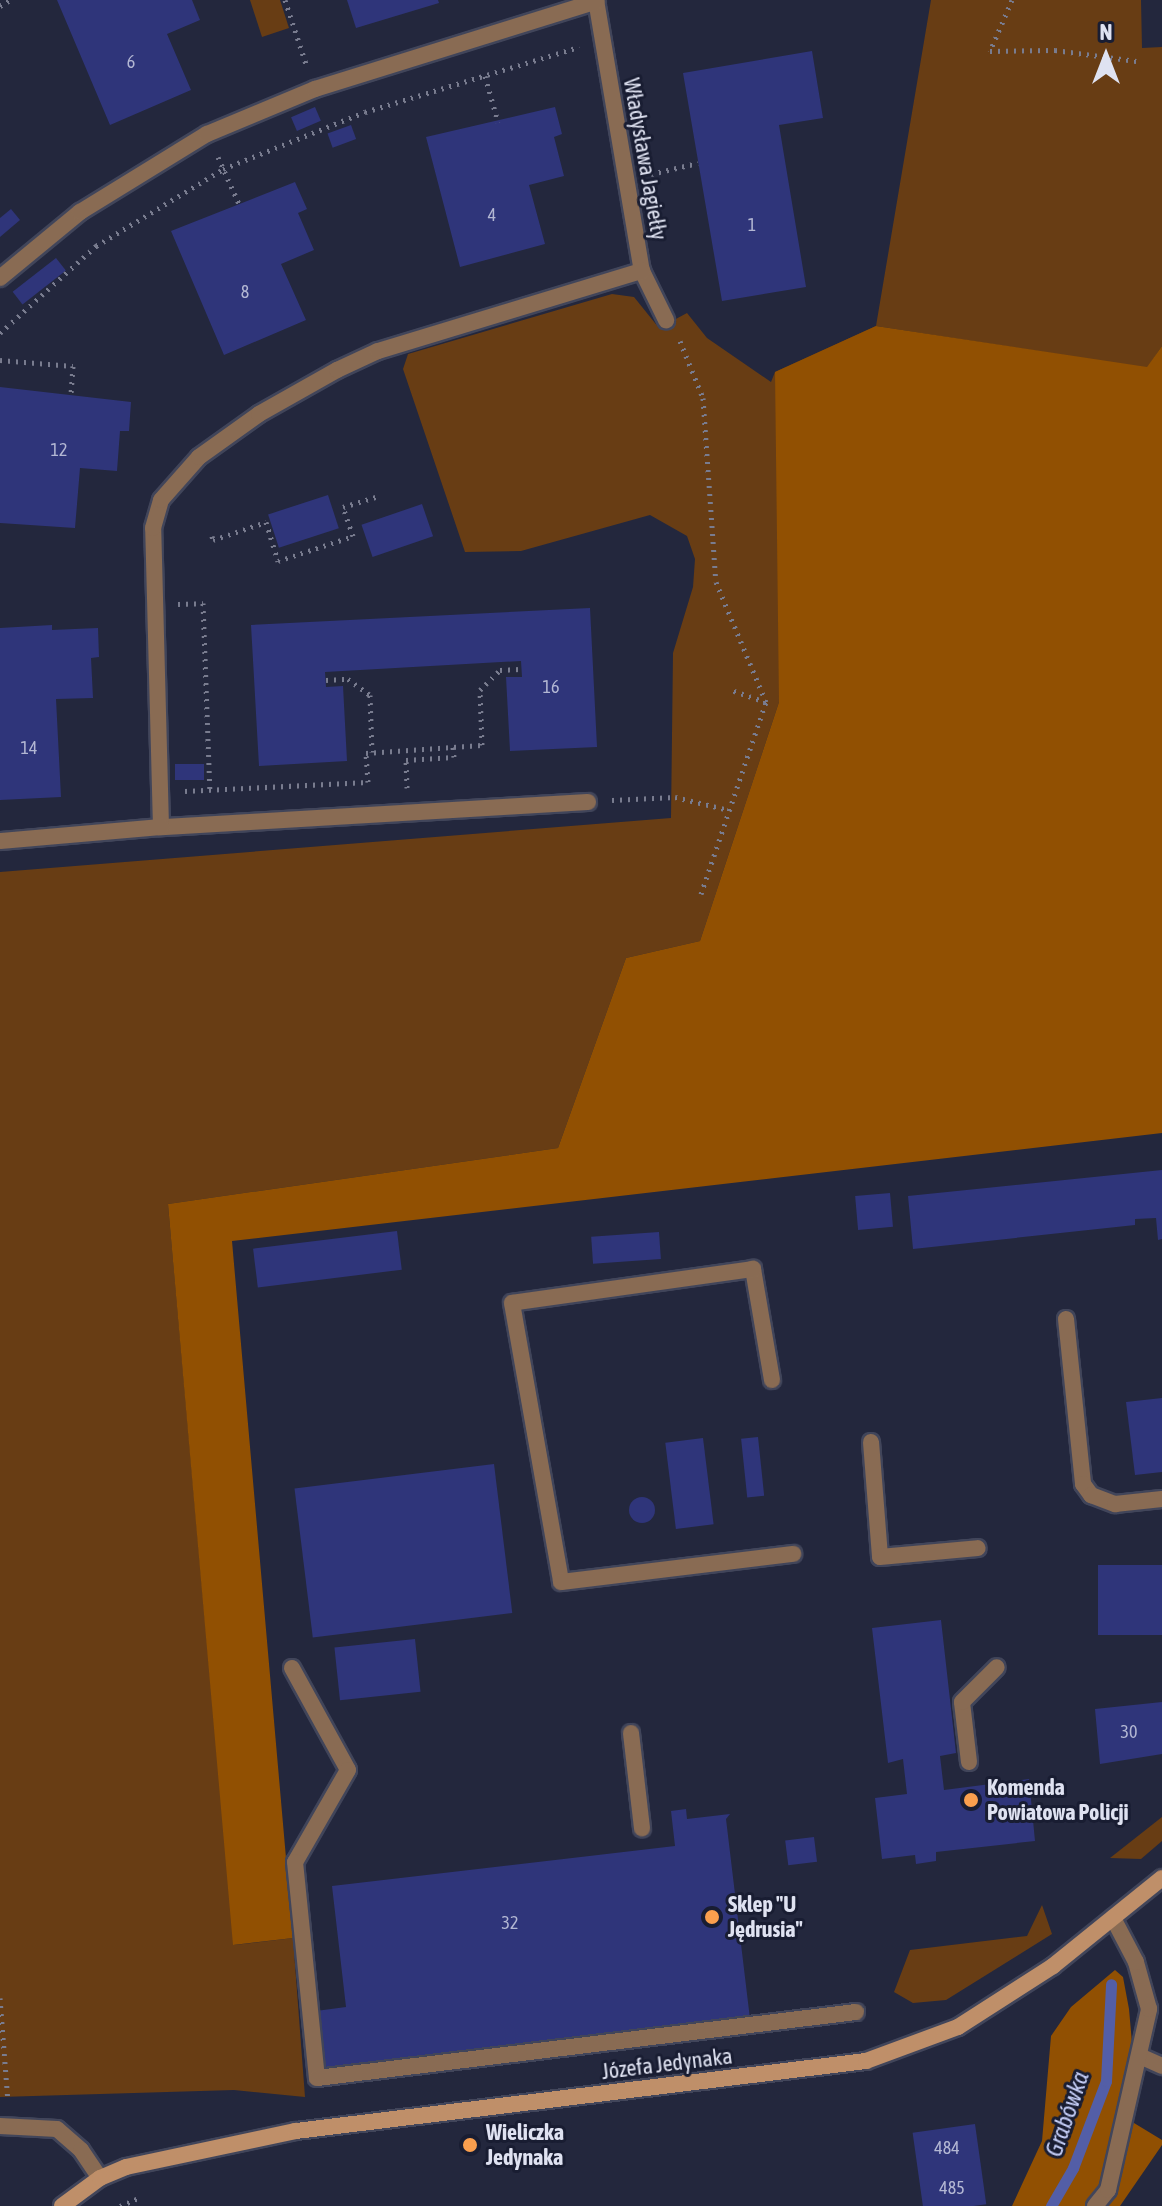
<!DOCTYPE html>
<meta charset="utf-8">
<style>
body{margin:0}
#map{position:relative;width:1162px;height:2206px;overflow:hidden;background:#23273d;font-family:"Asap Condensed",sans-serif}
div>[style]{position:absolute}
.green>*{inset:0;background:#683d14}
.forest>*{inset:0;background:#915002}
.stream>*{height:11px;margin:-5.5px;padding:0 5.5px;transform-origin:5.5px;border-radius:5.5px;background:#535ea7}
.building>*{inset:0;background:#2f357a;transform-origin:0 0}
.round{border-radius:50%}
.path>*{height:5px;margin-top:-2.5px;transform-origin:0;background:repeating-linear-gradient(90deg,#797c8f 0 2px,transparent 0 8px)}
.roads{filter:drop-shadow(2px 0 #41455a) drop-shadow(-2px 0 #41455a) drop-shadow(0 2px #41455a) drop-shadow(0 -2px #41455a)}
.lane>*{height:16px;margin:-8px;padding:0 8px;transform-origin:8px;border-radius:8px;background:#896b53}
.street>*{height:16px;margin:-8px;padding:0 8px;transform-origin:8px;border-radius:8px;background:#896b53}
.secondary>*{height:16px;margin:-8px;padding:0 8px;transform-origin:8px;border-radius:8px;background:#bf8f69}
.dots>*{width:22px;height:22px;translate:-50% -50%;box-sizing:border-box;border:4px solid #191d32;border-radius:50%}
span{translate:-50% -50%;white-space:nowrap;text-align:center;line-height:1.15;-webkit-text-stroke:6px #191d32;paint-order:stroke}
.number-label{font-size:18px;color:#b3b7d3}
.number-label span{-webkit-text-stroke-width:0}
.street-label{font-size:22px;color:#dfe2f1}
.poi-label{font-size:22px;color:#dfe2f1;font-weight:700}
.left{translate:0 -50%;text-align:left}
.water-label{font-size:24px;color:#c5cef7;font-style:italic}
.north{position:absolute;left:1066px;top:16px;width:80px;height:80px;-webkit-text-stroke:6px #191d32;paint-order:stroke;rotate:0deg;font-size:22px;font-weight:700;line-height:32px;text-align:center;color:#dfe2f1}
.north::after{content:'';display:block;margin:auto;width:28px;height:36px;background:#dfe2f1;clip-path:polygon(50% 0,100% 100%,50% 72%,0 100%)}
</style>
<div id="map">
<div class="green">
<div style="clip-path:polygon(250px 0,280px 0,289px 28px,262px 37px)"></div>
<div style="clip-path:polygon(931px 0,1141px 0,1142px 48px,1162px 47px,1162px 346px,1147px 368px,876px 326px,779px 702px,700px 941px,626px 958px,558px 1148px,168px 1204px,234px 1945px,293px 1938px,305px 2097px,234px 2090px,0 2097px,0 872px,671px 818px,673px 653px,693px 587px,695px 559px,687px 536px,650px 515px,521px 551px,465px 552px,403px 369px,408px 354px,612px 294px,634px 297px,659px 328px,687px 313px,707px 338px,771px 382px,775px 372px,876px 326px)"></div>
<div style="clip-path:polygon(1162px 1817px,1162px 1841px,1141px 1859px,1110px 1858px)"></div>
<div style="clip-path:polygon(1042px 1905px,1052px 1934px,946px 2000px,913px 2003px,894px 1992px,910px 1950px,1027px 1936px)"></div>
</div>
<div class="forest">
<div style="clip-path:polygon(876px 326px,1147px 367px,1162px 346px,1162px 1133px,232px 1241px,293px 1938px,233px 1945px,168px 1204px,558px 1148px,626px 958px,700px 941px,779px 702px,775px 372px)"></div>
<div style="clip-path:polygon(1115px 1970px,1123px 1977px,1129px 2009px,1132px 2043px,1127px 2090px,1134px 2123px,1162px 2140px,1162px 2145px,1120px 2206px,1012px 2206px,1042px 2141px,1051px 2036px,1071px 2007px)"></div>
</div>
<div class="stream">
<div style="left:1051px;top:2206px;width:44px;rotate:-59.9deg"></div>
<div style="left:1073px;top:2168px;width:93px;rotate:-69.2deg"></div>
<div style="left:1106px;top:2081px;width:97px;rotate:-87deg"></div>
</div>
<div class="building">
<div style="clip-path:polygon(57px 0,192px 0,200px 20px,167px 34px,191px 90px,110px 125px)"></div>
<div style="clip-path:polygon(347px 0,438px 0,439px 3px,356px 28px)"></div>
<div style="clip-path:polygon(812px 51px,823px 118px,779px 125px,806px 287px,722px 301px,683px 73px)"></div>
<div style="left:315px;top:107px;width:15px;height:26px;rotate:67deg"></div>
<div style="clip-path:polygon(555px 107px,562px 134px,554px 137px,564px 176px,529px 185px,545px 244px,460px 267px,426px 137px)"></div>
<div style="left:351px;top:125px;width:15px;height:25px;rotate:70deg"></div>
<div style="clip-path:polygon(295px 182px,307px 209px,298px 213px,314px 250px,281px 264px,306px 320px,224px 355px,171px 231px)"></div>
<div style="clip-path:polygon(11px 209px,20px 220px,0 237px,0 218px)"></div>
<div style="left:56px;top:258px;width:16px;height:55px;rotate:52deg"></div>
<div style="clip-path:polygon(0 387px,131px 402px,129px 431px,120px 431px,117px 471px,80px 468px,75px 528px,0 523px)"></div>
<div style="left:328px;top:495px;width:35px;height:63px;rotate:72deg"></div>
<div style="left:422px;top:504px;width:34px;height:64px;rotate:71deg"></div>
<div style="clip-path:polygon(590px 608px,597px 747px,510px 751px,506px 677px,522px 677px,521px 661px,325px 672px,326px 687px,343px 686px,347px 761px,259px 766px,251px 625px)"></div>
<div style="clip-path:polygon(52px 625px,52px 630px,98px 628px,99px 657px,91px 658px,93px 698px,56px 699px,61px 797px,0 800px,0 628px)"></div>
<div style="left:204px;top:764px;width:16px;height:29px;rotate:90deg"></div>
<div style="clip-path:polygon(1162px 1170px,1162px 1239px,1158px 1240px,1156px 1218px,1135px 1219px,1135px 1225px,913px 1249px,908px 1196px)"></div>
<div style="left:890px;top:1193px;width:34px;height:35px;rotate:85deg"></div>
<div style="left:397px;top:1231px;width:39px;height:145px;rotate:83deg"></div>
<div style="left:659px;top:1232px;width:27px;height:68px;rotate:86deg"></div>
<div style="clip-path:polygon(1162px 1398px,1162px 1472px,1135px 1475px,1126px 1402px)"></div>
<div style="left:758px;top:1437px;width:59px;height:17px;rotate:84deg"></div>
<div style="left:703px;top:1438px;width:87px;height:38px;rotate:83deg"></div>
<div style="left:494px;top:1464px;width:150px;height:201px;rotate:83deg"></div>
<div class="round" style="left:629px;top:1497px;width:26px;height:26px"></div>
<div style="left:1162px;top:1565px;width:70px;height:64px;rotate:90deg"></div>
<div style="clip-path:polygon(941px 1620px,956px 1753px,940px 1756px,944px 1790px,1029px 1779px,1035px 1841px,936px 1852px,936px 1861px,916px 1864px,915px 1855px,882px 1859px,875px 1798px,907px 1794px,903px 1759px,888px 1763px,872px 1628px)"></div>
<div style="left:415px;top:1639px;width:53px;height:81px;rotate:84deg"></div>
<div style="clip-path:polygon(1162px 1702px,1162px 1754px,1100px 1764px,1095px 1709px)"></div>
<div style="clip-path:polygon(686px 1809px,687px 1819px,730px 1814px,726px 1819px,750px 2019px,323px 2069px,316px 2011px,346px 2007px,332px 1886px,675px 1846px,671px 1811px)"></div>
<div style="left:814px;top:1837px;width:25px;height:29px;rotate:83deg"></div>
<div style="left:975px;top:2124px;width:81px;height:63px;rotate:82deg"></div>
</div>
<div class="path">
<div style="left:285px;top:0;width:67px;rotate:71.8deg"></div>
<div style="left:1012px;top:0;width:56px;rotate:113.3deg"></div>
<div style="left:990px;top:51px;width:65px;rotate:-0.9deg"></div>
<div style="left:1055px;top:50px;width:82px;rotate:7.7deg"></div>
<div style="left:0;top:6px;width:12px;rotate:-31deg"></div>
<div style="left:485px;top:76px;width:48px;rotate:74.2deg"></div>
<div style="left:218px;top:157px;width:54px;rotate:65.8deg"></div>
<div style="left:651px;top:174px;width:48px;rotate:-13.2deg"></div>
<div style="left:0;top:333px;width:130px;rotate:-42.2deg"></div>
<div style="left:96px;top:246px;width:149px;rotate:-31.2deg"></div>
<div style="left:223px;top:169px;width:153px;rotate:-21.9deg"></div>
<div style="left:365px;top:112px;width:224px;rotate:-16.9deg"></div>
<div style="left:680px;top:341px;width:61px;rotate:68deg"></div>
<div style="left:703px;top:398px;width:184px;rotate:86deg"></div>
<div style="left:716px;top:582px;width:130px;rotate:67.4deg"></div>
<div style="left:0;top:360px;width:73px;rotate:4.7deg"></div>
<div style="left:73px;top:366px;width:31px;rotate:94deg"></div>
<div style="left:212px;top:536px;width:4px;rotate:76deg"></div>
<div style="left:213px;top:540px;width:56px;rotate:-18.8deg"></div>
<div style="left:266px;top:522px;width:41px;rotate:72.9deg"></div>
<div style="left:278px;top:561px;width:79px;rotate:-18.4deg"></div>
<div style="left:353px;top:536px;width:31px;rotate:-109deg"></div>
<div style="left:343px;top:507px;width:38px;rotate:-17deg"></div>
<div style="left:178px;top:604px;width:25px;rotate:-2deg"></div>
<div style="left:203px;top:603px;width:187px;rotate:87.9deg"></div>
<div style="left:326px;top:680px;width:22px;rotate:-3deg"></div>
<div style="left:348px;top:679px;width:27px;rotate:36deg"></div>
<div style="left:370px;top:695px;width:57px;rotate:88deg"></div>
<div style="left:407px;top:788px;width:28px;rotate:-92deg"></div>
<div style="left:406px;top:760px;width:48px;rotate:-3.6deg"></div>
<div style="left:454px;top:757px;width:10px;rotate:-96deg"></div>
<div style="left:185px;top:791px;width:183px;rotate:-2.8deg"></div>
<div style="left:368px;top:782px;width:29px;rotate:-94deg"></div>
<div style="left:366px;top:753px;width:116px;rotate:-3.9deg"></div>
<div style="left:482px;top:745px;width:55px;rotate:-92.1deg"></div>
<div style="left:480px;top:690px;width:28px;rotate:-45deg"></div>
<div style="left:500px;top:670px;width:21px;rotate:-3deg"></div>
<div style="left:612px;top:800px;width:63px;rotate:-2.7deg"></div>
<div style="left:675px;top:797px;width:56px;rotate:13.5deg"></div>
<div style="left:701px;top:894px;width:203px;rotate:-71.3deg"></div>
<div style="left:766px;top:702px;width:37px;rotate:-161deg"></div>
<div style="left:0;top:1998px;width:103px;rotate:85.6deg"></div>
<div style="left:120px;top:2206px;width:21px;rotate:-23deg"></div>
</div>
<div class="roads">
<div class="lane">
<div style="left:596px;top:0;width:275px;rotate:80.4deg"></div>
<div style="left:642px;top:271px;width:55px;rotate:63.9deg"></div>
<div style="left:0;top:278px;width:104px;rotate:-39.5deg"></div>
<div style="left:80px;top:212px;width:149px;rotate:-31.6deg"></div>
<div style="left:207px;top:134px;width:117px;rotate:-22.6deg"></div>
<div style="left:315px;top:89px;width:295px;rotate:-17.3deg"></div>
<div style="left:588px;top:802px;width:428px;rotate:176.6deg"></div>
<div style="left:161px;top:827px;width:299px;rotate:-91.5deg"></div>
<div style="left:153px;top:528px;width:29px;rotate:-74deg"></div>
<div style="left:161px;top:500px;width:57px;rotate:-48.5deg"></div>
<div style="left:199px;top:457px;width:74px;rotate:-35.6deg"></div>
<div style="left:259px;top:414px;width:90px;rotate:-29.4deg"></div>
<div style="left:337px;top:370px;width:45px;rotate:-24.9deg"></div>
<div style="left:378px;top:351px;width:276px;rotate:-16.9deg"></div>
<div style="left:0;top:841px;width:162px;rotate:-5deg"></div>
<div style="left:1066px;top:1319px;width:166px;rotate:84.1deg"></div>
<div style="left:1083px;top:1484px;width:14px;rotate:54deg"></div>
<div style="left:1091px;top:1495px;width:26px;rotate:21deg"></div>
<div style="left:1115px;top:1504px;width:47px;rotate:-6.1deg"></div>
<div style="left:772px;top:1380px;width:113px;rotate:-99.7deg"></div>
<div style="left:753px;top:1269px;width:243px;rotate:172deg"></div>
<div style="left:512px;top:1303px;width:283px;rotate:80deg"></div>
<div style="left:561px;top:1582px;width:234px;rotate:-6.9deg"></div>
<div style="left:871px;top:1442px;width:115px;rotate:85.5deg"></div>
<div style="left:880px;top:1557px;width:98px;rotate:-5.2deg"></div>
<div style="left:292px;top:1668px;width:116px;rotate:61.2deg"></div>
<div style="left:348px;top:1770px;width:106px;rotate:119.9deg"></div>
<div style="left:295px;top:1862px;width:217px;rotate:84.2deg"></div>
<div style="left:317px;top:2078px;width:543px;rotate:-6.98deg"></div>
<div style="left:631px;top:1733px;width:96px;rotate:83.4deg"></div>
<div style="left:969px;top:1762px;width:60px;rotate:-96.7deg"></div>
<div style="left:962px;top:1702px;width:49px;rotate:-45deg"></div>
<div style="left:1142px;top:2057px;width:22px;rotate:24deg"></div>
</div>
<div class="street">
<div style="left:0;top:2126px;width:57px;rotate:3deg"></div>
<div style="left:57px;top:2129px;width:32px;rotate:41deg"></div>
<div style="left:81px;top:2150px;width:34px;rotate:56deg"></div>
<div style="left:1095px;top:2206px;width:21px;rotate:-51deg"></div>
<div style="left:1108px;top:2190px;width:186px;rotate:-77.2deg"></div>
<div style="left:1149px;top:2009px;width:49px;rotate:-105.5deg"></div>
<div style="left:1136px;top:1962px;width:50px;rotate:-117.6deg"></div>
</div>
<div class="secondary">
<div style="left:62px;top:2206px;width:47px;rotate:-36.4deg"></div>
<div style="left:100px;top:2178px;width:28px;rotate:-23deg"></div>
<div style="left:126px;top:2167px;width:174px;rotate:-12deg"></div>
<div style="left:296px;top:2131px;width:574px;rotate:-7deg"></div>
<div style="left:866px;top:2061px;width:98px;rotate:-20.3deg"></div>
<div style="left:958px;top:2027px;width:113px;rotate:-32.7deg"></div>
<div style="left:1053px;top:1966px;width:140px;rotate:-38.9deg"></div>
</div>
</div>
<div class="dots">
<div style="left:971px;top:1800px;background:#fa9f4e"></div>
<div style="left:712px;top:1917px;background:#fa9f4e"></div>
<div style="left:470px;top:2145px;background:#fa9f4e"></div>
</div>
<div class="number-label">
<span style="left:131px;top:62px">6</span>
<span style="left:492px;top:215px">4</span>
<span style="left:752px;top:225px">1</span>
<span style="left:245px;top:292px">8</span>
<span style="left:59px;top:450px">12</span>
<span style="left:551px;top:687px">16</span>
<span style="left:29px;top:748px">14</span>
<span style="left:1129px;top:1732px">30</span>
<span style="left:510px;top:1923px">32</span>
<span style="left:947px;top:2148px">484</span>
<span style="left:952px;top:2188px">485</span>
</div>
<div class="street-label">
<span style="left:645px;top:159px;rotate:80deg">Władysława Jagiełły</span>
<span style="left:667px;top:2064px;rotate:-7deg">Józefa Jedynaka</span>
</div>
<div class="poi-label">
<span class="left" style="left:987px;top:1800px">Komenda<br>Powiatowa Policji</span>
<span class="left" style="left:728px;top:1917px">Sklep "U<br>Jędrusia"</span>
<span class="left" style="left:486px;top:2145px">Wieliczka<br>Jedynaka</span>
</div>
<div class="water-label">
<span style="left:1067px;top:2114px;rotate:-71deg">Grabówka</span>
</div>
<div class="north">N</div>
</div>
